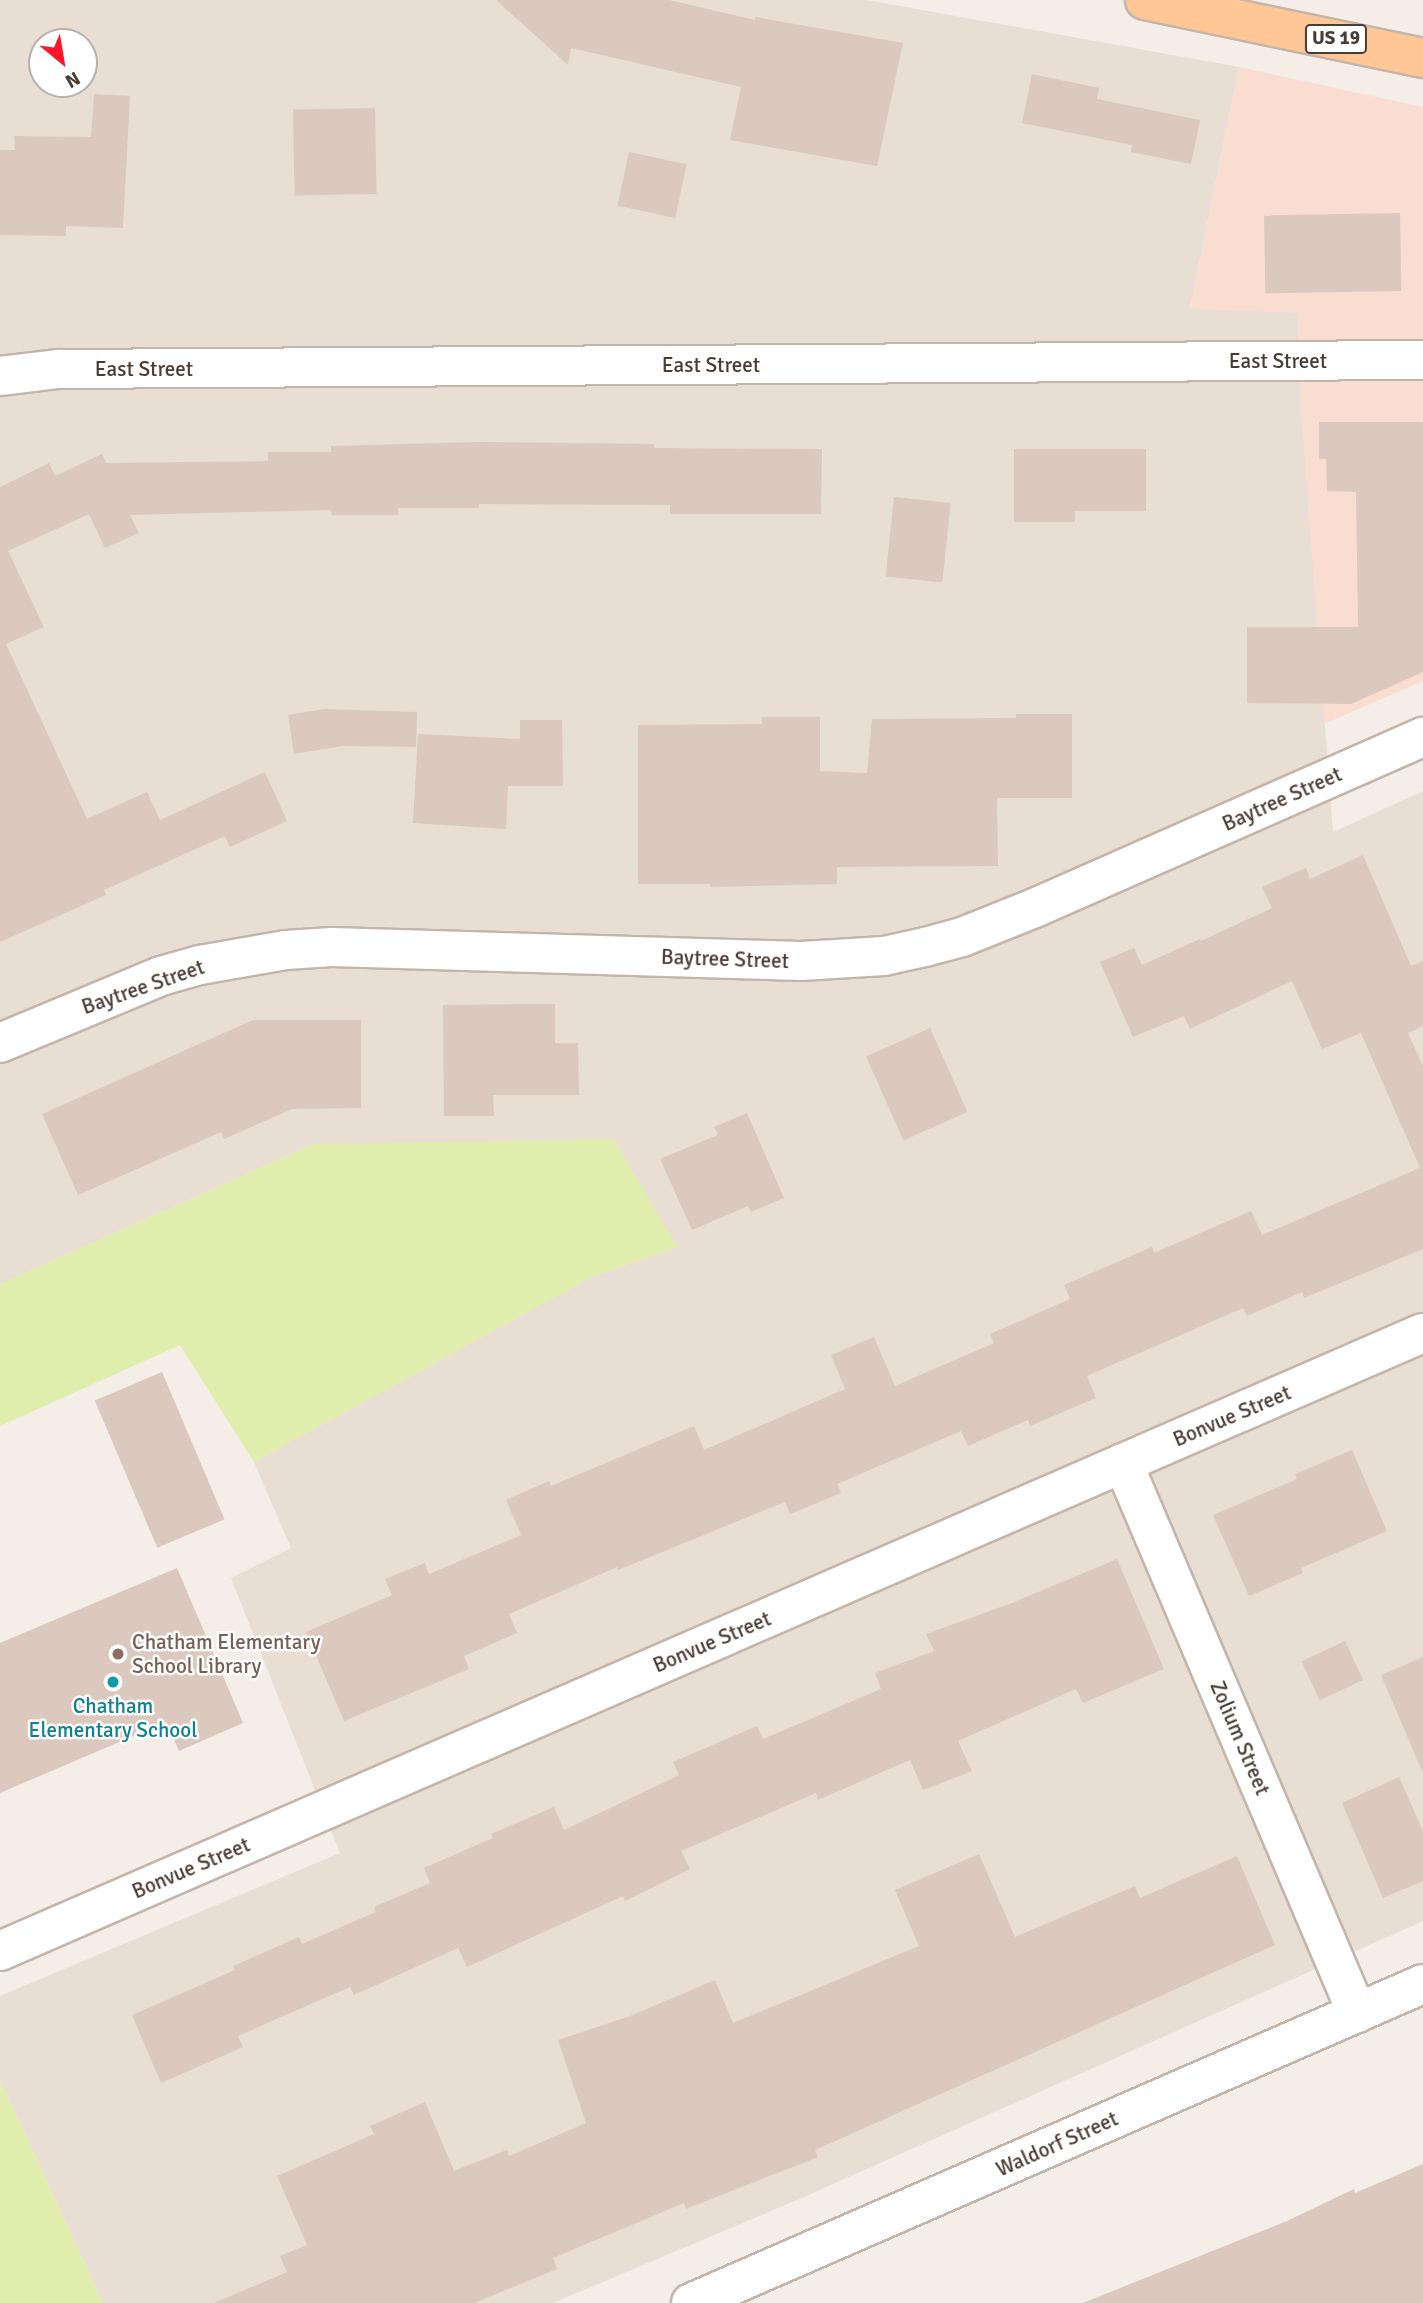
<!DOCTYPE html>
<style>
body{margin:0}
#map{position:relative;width:1423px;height:2303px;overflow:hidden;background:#f5ede7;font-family:Signika,sans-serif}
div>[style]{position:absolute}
.residential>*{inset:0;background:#e9ded4}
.commercial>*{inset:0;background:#f9ddd0}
.green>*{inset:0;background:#e0edac}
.building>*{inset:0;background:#dbc8be;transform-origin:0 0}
.roads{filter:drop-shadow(2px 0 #c4b5ab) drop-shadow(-2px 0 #c4b5ab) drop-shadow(0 2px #c4b5ab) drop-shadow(0 -2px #c4b5ab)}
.minor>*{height:38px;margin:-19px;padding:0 19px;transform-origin:19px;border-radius:19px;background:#fff}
.tertiary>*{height:38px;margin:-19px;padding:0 19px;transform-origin:19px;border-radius:19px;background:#fff}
.primary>*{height:38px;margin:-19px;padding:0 19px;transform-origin:19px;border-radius:19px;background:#ffc796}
.dots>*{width:19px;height:19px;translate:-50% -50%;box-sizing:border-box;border:4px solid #fff;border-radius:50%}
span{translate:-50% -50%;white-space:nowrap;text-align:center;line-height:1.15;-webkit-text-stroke:5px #fff;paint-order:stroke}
.shield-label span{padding:2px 5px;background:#fff;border:2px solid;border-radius:5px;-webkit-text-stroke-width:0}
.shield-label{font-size:19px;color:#493c35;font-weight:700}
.street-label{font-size:21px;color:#493c35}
.education-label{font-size:21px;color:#785e54}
.left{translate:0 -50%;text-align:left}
.culture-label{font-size:21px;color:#0d838f}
.north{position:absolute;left:28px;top:28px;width:70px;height:70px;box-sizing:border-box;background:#fff;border:2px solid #b6b1ae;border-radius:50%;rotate:150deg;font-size:19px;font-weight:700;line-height:28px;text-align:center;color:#493c35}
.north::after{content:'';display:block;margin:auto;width:24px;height:32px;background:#ff142a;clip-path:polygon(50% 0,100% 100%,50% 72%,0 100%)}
</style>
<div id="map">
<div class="residential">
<div style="clip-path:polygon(evenodd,0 0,867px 0,1239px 67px,1190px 308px,1298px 312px,1298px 361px,1333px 832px,1423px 791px,1423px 1921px,804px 2197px,553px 2303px,103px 2303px,0 2080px,0 1996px,340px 1853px,231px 1578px,291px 1548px,254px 1462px,592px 1277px,677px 1247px,314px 1144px,0 1284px,0 0,42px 42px,84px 42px,84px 84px,42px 84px,42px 42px)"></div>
</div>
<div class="commercial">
<div style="clip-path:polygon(1239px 67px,1423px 107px,1423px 681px,1324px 724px,1298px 361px,1298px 313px,1190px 309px)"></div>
</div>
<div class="green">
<div style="clip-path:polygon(614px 1139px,677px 1247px,592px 1277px,254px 1462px,180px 1345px,0 1426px,0 1284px,314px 1144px)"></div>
<div style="clip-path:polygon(0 2080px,103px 2303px,0 2303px)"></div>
</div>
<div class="building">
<div style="clip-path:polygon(496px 0,669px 0,755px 20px,755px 17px,903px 43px,877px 166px,730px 140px,741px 87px,571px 48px,568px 65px)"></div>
<div style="clip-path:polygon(1032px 74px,1099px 88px,1097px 99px,1200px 120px,1191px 164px,1131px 152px,1132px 145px,1022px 123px)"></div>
<div style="clip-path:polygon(94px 94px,130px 96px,123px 228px,66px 226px,66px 236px,0 235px,0 150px,15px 150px,14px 136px,91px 137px)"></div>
<div style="left:375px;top:108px;width:86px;height:82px;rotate:89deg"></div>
<div style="left:629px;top:152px;width:59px;height:55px;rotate:12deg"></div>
<div style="left:1400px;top:213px;width:78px;height:136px;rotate:89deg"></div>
<div style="clip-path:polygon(1319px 422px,1423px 422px,1423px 672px,1351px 704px,1247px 703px,1247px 627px,1358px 627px,1356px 492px,1327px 491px,1326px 459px,1319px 459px)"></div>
<div style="clip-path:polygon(478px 442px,654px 444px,654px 448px,822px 449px,821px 514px,670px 514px,670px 505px,479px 504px,479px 508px,398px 508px,398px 515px,332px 515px,331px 510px,130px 515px,139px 533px,105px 548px,89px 514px,8px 551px,44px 627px,6px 644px,87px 819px,147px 792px,160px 820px,265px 772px,287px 821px,230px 847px,225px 836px,104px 890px,106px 895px,0 942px,0 487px,49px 463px,55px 476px,102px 454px,106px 463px,268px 461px,268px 452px,331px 452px,331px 446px)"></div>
<div style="clip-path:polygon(1014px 449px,1146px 449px,1146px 511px,1075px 511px,1075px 522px,1014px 522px)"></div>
<div style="left:894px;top:497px;width:57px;height:80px;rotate:6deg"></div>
<div style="clip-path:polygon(324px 709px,417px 712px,416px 747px,343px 746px,294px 754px,288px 715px)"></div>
<div style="clip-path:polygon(1016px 714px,1072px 714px,1072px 798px,997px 798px,998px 866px,837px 867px,837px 884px,710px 887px,710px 884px,638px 884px,638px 725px,762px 724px,762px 717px,820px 717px,820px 771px,867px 773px,872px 719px,1016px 718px)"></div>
<div style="clip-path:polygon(520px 720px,562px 720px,563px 786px,508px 786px,506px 829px,413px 823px,418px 734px,520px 739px)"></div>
<div style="clip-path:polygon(1363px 855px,1411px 966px,1423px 961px,1423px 1026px,1408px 1033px,1423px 1066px,1423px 1249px,1304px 1298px,1302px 1292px,1247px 1316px,1243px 1308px,1087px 1376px,1096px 1398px,1030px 1426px,1028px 1420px,968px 1446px,961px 1431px,837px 1484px,841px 1493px,790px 1514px,785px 1502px,618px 1570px,617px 1567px,509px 1614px,517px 1633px,464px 1656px,469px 1669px,344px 1721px,306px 1632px,392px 1595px,385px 1579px,425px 1563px,429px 1574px,521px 1535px,506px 1500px,549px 1481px,551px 1486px,694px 1426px,704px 1450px,845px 1389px,831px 1355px,874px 1337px,895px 1386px,994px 1343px,990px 1334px,1070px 1299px,1064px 1285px,1152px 1247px,1154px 1253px,1251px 1211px,1262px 1235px,1420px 1168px,1361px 1033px,1322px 1049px,1292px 981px,1190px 1029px,1184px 1016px,1133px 1037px,1100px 962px,1134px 948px,1142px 965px,1200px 939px,1201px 941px,1272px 908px,1262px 887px,1306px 868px,1310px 879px)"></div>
<div style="clip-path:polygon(524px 1004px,555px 1004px,555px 1043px,578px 1043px,579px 1095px,493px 1095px,494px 1116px,444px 1116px,443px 1005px)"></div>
<div style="clip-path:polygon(253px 1020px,361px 1020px,361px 1108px,292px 1109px,224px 1139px,221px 1132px,78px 1195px,42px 1114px)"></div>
<div style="left:930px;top:1028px;width:92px;height:70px;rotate:66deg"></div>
<div style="clip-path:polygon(747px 1113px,784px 1198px,751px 1212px,748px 1206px,692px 1230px,660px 1159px,718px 1135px,714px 1127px)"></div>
<div style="left:162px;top:1372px;width:160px;height:73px;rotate:67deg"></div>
<div style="clip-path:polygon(1352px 1450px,1387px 1531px,1301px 1568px,1303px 1573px,1249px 1596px,1213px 1515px,1297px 1479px,1295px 1474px)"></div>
<div style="clip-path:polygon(1117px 1559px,1164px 1669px,1083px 1703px,1076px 1689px,958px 1741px,972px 1771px,923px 1790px,910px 1760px,818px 1800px,816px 1793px,681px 1851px,690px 1869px,625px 1901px,623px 1896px,467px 1967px,458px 1948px,354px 1995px,350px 1987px,238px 2036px,243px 2047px,161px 2083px,132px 2015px,235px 1970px,233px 1966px,299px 1937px,302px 1944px,376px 1912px,374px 1907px,430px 1883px,424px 1868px,493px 1838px,491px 1834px,554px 1807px,564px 1830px,679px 1775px,673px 1762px,757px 1726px,763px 1739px,881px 1689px,875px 1673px,934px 1651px,926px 1634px,1012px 1603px)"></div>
<div style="clip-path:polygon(177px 1568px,243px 1723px,179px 1751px,166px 1722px,0 1793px,0 1643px)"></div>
<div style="left:1345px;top:1641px;width:43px;height:48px;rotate:65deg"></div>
<div style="clip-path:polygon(1423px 1657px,1423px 1773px,1381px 1675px)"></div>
<div style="clip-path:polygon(1399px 1777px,1423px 1831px,1423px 1881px,1383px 1898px,1342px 1803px)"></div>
<div style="clip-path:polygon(979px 1854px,1015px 1937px,1135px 1886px,1140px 1898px,1237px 1856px,1275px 1945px,815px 2150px,818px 2157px,686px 2209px,684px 2203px,553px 2258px,557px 2269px,474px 2303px,214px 2303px,287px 2272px,280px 2256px,307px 2245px,277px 2176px,374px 2134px,370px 2126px,425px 2102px,454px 2171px,507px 2150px,509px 2156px,586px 2123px,558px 2040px,630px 2016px,715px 1980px,733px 2023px,919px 1946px,895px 1890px)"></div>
<div style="clip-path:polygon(1423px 2164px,1423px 2303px,1083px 2303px,1287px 2221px,1354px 2189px,1355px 2193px)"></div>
</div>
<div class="roads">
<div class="minor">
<div style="left:1123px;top:1463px;width:598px;rotate:66.95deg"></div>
<div style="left:0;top:1951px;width:1551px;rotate:-23.48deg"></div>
<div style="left:691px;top:2303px;width:798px;rotate:-23.55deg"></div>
</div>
<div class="tertiary">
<div style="left:0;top:376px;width:58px;rotate:-6.9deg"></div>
<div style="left:58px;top:369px;width:1365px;rotate:-0.38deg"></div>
<div style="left:0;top:1043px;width:174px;rotate:-22.6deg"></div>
<div style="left:161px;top:976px;width:41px;rotate:-15.8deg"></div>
<div style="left:200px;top:965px;width:87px;rotate:-9.9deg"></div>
<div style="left:286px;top:950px;width:46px;rotate:-3.7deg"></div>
<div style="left:332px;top:947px;width:469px;rotate:1.7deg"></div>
<div style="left:801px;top:961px;width:83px;rotate:-3.4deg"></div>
<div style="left:884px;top:956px;width:42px;rotate:-12.4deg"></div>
<div style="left:925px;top:947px;width:38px;rotate:-15deg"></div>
<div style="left:962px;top:937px;width:81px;rotate:-21.8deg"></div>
<div style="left:1037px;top:907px;width:422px;rotate:-23.8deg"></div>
</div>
<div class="primary">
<div style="left:1145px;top:0;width:284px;rotate:11.8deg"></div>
</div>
</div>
<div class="dots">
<div style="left:118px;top:1654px;background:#8d6e63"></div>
<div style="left:113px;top:1682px;background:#0f9aa8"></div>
</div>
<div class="shield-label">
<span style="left:1336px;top:39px">US 19</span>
</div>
<div class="street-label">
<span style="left:1278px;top:361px">East Street</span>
<span style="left:711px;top:365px">East Street</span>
<span style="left:144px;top:369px">East Street</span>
<span style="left:1282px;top:799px;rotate:-24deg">Baytree Street</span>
<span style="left:725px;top:959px;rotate:2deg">Baytree Street</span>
<span style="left:143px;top:987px;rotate:-19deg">Baytree Street</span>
<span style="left:1232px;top:1416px;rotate:-23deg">Bonvue Street</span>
<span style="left:712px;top:1642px;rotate:-23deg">Bonvue Street</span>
<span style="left:1240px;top:1738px;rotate:67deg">Zolium Street</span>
<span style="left:191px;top:1868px;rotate:-23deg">Bonvue Street</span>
<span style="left:1057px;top:2144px;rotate:-24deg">Waldorf Street</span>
</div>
<div class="education-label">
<span class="left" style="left:132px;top:1654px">Chatham Elementary<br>School Library</span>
</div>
<div class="culture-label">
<span style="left:113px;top:1718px">Chatham<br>Elementary School</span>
</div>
<div class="north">N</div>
</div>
